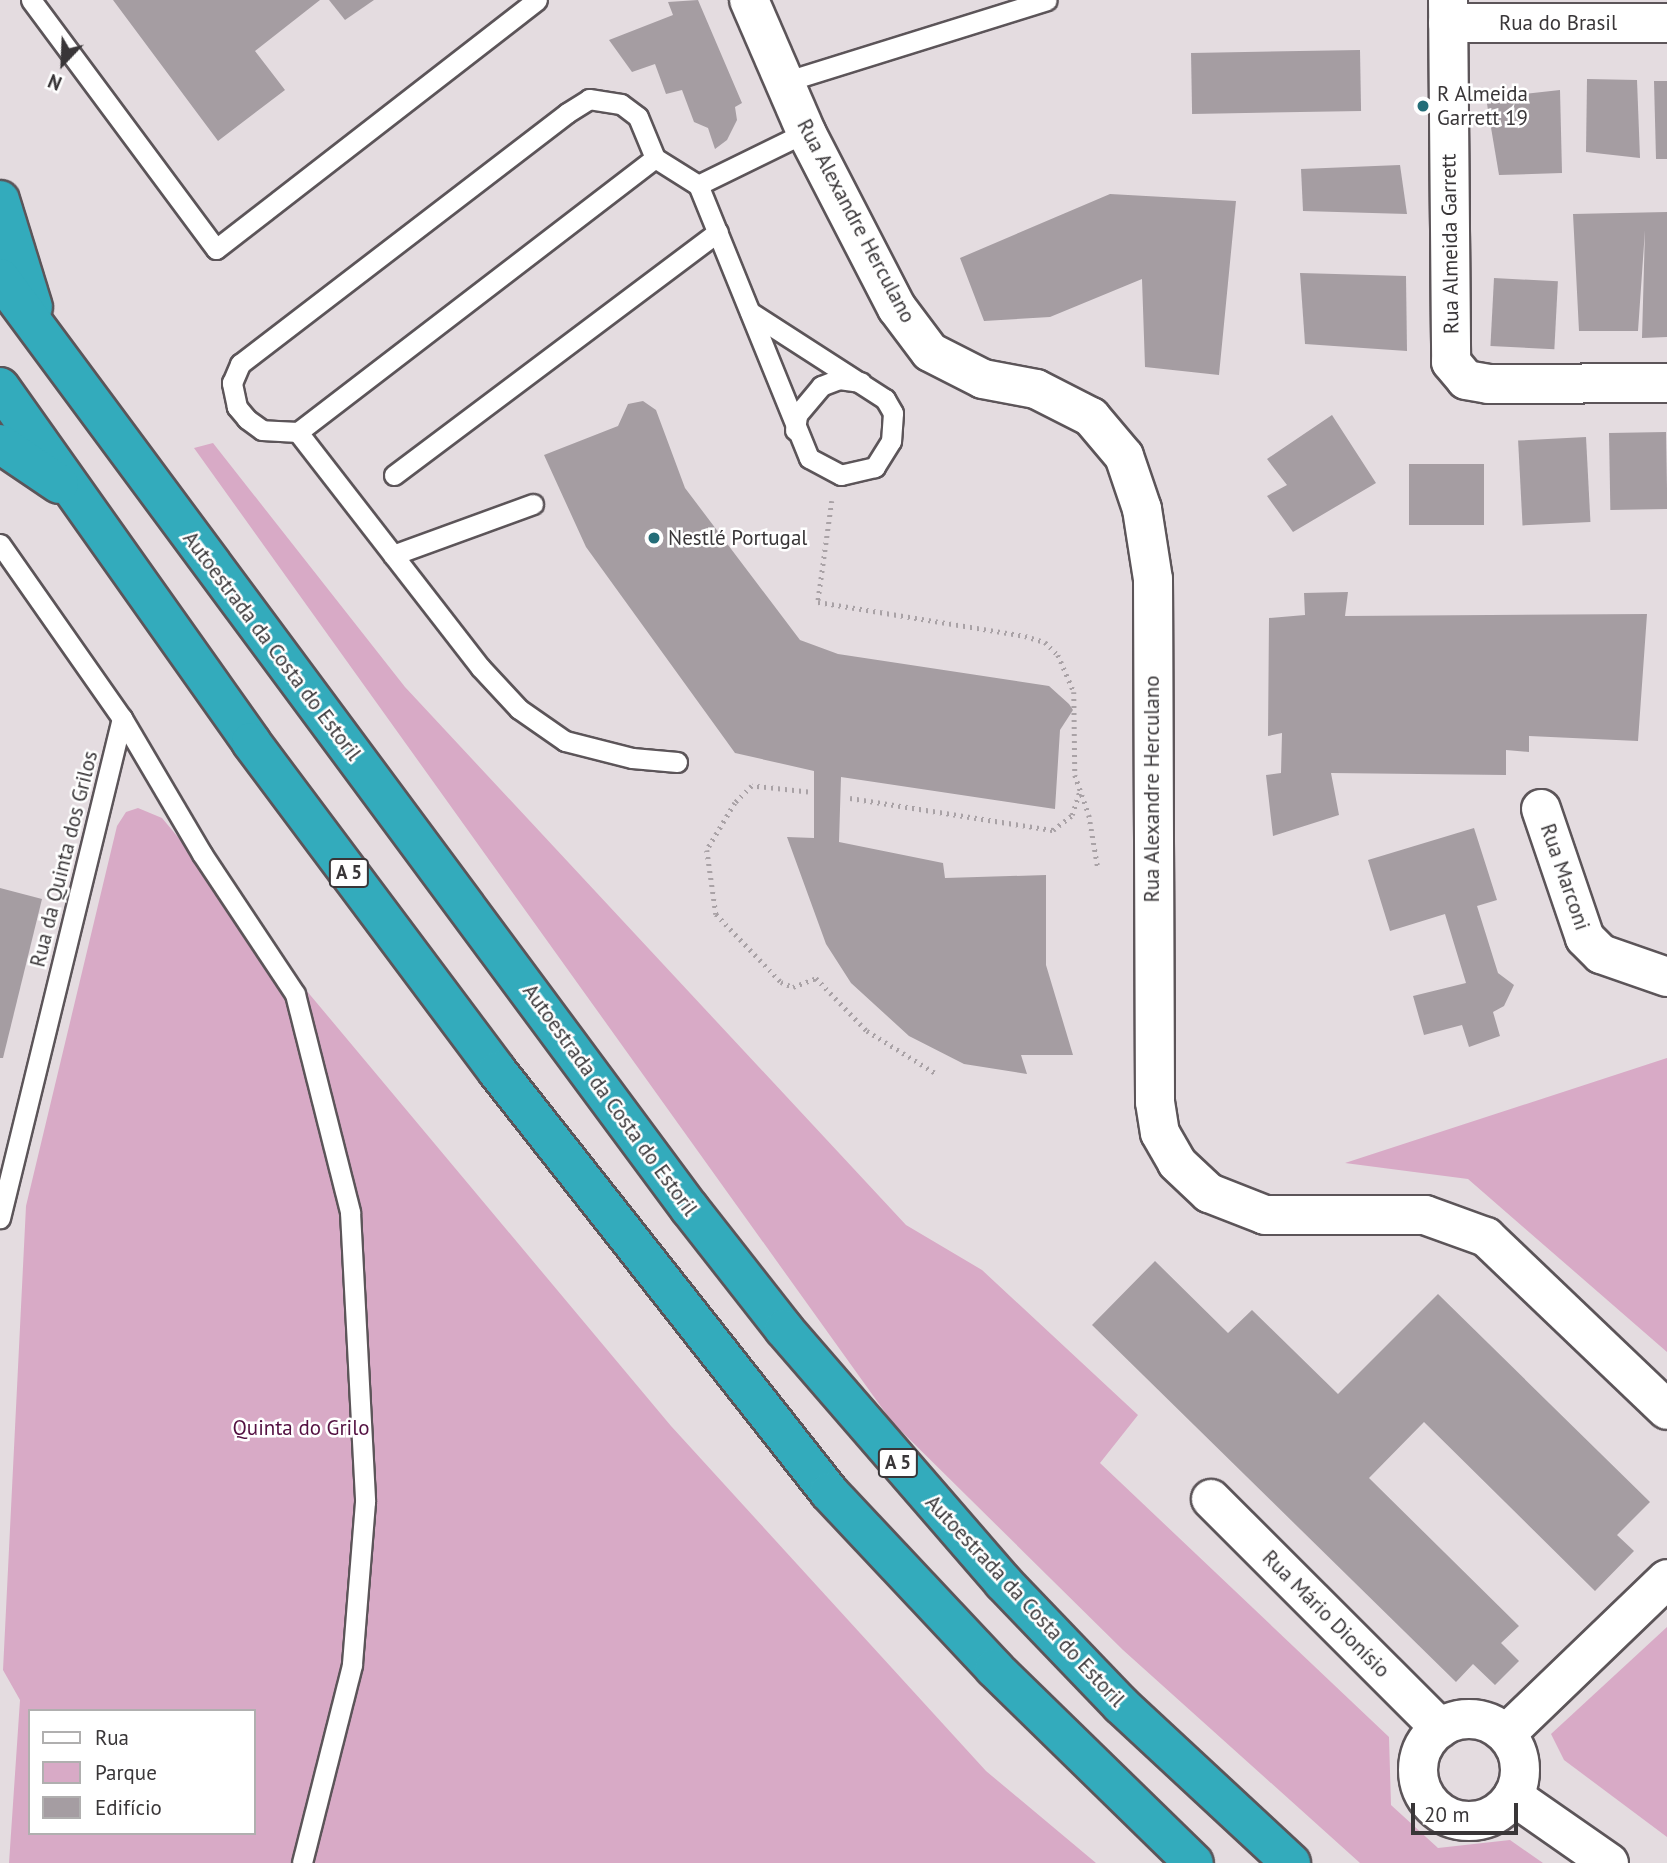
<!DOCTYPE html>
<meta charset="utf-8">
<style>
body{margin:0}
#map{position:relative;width:1667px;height:1863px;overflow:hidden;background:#e4dce0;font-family:"PT Sans",sans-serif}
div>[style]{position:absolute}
.green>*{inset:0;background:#d8aac6}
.building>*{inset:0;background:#a59da2;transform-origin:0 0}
.path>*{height:4.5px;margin-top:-2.25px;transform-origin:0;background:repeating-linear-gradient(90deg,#a9a2a6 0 2px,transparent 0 7px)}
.roads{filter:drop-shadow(2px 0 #5c5559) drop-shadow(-2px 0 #5c5559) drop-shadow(0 2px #5c5559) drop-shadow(0 -2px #5c5559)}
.lane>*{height:19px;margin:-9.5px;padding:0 9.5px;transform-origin:9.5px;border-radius:9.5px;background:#fff}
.street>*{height:38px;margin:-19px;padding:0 19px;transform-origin:19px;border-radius:19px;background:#fff}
.street>.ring{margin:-19px;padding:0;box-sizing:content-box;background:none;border:38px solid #fff;border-radius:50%}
.highway>*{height:38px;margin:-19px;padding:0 19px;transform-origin:19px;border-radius:19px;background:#33abbc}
.dots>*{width:19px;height:19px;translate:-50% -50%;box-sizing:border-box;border:4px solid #fff;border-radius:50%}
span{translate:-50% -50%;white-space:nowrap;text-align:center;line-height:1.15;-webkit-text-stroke:5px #fff;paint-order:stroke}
.shield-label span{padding:2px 5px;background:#fff;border:2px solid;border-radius:5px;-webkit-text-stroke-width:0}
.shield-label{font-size:19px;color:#393638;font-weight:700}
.street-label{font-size:21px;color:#393638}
.poi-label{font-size:21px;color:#393638}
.left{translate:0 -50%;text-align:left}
.park-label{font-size:21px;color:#531041}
.legend{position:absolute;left:28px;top:1709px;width:228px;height:126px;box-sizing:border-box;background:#fff;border:2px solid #b0afaf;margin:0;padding:9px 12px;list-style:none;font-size:21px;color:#393638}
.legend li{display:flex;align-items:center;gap:14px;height:35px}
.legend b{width:35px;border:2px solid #b0afaf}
.north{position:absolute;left:28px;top:28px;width:70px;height:70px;-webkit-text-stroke:5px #fff;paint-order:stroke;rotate:203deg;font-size:19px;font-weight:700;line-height:28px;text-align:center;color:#393638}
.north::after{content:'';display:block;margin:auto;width:24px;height:32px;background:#393638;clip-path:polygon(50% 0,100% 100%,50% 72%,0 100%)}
.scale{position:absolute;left:1411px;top:1803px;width:107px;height:32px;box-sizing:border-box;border:4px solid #393638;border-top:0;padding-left:9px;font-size:21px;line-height:24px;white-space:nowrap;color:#393638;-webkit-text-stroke:5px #fff;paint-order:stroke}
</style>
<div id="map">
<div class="green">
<div style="clip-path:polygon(213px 443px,405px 687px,906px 1225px,982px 1270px,1138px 1415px,1100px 1463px,1389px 1737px,1391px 1805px,1438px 1848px,1510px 1840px,1543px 1863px,1360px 1863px,1123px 1650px,892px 1422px,194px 448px)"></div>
<div style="clip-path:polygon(evenodd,138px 808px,162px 818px,671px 1426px,986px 1771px,1096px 1863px,9px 1863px,20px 1700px,3px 1670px,26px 1206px,117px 826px,126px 812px,138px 808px,30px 1711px,254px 1711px,254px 1833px,30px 1833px,30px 1711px)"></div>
<div style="clip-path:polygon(1667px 1058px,1667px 1352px,1468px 1179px,1345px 1163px)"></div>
<div style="clip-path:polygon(1667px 1627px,1667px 1837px,1564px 1760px,1551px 1734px)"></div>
</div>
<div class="building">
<div style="clip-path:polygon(113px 0,320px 0,255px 51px,285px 90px,218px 141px)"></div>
<div style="clip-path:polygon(329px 0,374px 0,345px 20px)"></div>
<div style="clip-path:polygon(698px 0,742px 103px,735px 107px,737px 120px,727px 140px,715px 149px,708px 128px,694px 122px,682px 90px,666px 94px,655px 64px,632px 72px,609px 40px,673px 15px,668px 2px)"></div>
<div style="left:1360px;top:50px;width:61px;height:169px;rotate:89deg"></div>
<div style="clip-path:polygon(1587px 79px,1637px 80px,1640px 158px,1586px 152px)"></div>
<div style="clip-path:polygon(1654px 81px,1667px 81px,1667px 159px,1656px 159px)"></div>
<div style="clip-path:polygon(1560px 90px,1562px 173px,1499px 175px,1486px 98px)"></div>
<div style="clip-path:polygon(1400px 165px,1407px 214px,1303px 211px,1301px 169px)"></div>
<div style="clip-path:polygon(1110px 194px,1236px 201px,1219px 375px,1145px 367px,1142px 279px,1050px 317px,984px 321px,960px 258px)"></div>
<div style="clip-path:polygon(1667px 212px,1667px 337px,1642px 338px,1645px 230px,1638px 331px,1579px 331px,1573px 214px)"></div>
<div style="clip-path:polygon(1300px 273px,1406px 276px,1407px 351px,1305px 344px)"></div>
<div style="left:1494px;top:278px;width:64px;height:68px;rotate:3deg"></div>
<div style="clip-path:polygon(643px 401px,656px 410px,685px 488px,800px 640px,838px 654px,1049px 686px,1069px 704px,1073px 710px,1060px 730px,1055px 809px,841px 777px,839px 842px,943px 863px,945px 878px,1046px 875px,1046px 965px,1073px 1055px,1021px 1055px,1027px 1074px,964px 1064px,909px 1036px,851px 983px,826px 944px,787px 837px,814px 838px,814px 771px,735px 753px,586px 547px,544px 455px,618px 426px,628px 404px)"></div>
<div style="clip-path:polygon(1332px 415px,1376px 483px,1293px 532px,1267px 496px,1287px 485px,1267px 459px)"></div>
<div style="left:1666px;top:432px;width:77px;height:57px;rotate:89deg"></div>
<div style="left:1586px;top:437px;width:85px;height:68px;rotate:87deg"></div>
<div style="left:1409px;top:464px;width:75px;height:61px"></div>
<div style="clip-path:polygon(1348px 592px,1345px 616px,1647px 614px,1638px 741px,1529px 736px,1529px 752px,1506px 750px,1506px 775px,1331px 773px,1339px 815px,1273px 836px,1266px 775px,1281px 773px,1282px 733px,1268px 736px,1269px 618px,1305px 615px,1304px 593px)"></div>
<div style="clip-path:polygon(1474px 828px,1497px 900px,1477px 906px,1498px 973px,1514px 985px,1504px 1006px,1493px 1012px,1500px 1036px,1469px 1047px,1462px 1025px,1424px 1035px,1413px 996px,1466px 983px,1445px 914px,1390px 931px,1368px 860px)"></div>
<div style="clip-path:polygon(0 888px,42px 899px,3px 1058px,0 1058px)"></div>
<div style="clip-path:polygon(1155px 1261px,1228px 1333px,1252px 1310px,1338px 1394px,1438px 1294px,1650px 1502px,1617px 1535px,1634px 1551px,1595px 1591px,1424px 1422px,1369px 1478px,1519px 1626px,1501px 1643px,1519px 1661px,1495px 1685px,1473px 1664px,1456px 1682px,1092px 1325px)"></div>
</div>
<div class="path">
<div style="left:832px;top:501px;width:102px;rotate:97.9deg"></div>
<div style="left:818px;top:602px;width:210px;rotate:9.3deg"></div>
<div style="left:1025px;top:636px;width:21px;rotate:17deg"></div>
<div style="left:1045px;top:642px;width:18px;rotate:45deg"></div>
<div style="left:1058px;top:655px;width:40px;rotate:66.6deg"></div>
<div style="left:1074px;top:692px;width:83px;rotate:89.3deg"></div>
<div style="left:1075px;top:775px;width:42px;rotate:70.7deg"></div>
<div style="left:1089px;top:815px;width:54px;rotate:80.4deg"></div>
<div style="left:808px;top:792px;width:56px;rotate:-173.9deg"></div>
<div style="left:752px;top:786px;width:24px;rotate:135deg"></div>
<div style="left:735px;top:803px;width:55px;rotate:120.8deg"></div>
<div style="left:707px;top:850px;width:65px;rotate:82deg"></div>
<div style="left:716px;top:914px;width:94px;rotate:46.3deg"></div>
<div style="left:781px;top:982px;width:13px;rotate:23deg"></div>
<div style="left:793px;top:987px;width:25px;rotate:-21deg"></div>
<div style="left:816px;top:978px;width:74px;rotate:46.1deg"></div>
<div style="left:867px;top:1031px;width:82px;rotate:31.6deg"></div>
<div style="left:850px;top:798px;width:206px;rotate:9deg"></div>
<div style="left:1053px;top:830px;width:24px;rotate:-38deg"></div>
<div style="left:1072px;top:815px;width:26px;rotate:-72deg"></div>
</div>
<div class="roads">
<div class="lane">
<div style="left:31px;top:0;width:310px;rotate:53.4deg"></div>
<div style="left:216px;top:249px;width:406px;rotate:-37.8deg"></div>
<div style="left:784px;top:82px;width:275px;rotate:-17.3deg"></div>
<div style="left:750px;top:312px;width:161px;rotate:32.8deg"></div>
<div style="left:885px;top:399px;width:16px;rotate:60deg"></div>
<div style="left:893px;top:413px;width:28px;rotate:94deg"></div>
<div style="left:891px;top:441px;width:31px;rotate:122deg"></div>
<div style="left:875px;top:467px;width:35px;rotate:167deg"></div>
<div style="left:841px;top:475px;width:36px;rotate:-152deg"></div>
<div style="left:809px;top:458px;width:295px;rotate:-112.1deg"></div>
<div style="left:698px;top:185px;width:120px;rotate:-26.1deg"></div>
<div style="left:795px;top:430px;width:15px;rotate:-82deg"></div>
<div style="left:797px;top:415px;width:38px;rotate:-50deg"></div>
<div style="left:821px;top:386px;width:19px;rotate:-21deg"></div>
<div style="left:839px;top:379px;width:22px;rotate:8deg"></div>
<div style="left:298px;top:432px;width:36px;rotate:-177deg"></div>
<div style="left:262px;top:430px;width:19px;rotate:-144deg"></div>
<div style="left:247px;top:419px;width:16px;rotate:-130deg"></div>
<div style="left:237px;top:407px;width:25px;rotate:-102deg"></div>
<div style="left:232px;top:383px;width:21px;rotate:-67deg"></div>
<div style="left:240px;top:364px;width:412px;rotate:-37.5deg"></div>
<div style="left:567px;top:113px;width:26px;rotate:-32deg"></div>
<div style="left:589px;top:99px;width:32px;rotate:9deg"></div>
<div style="left:621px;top:104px;width:21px;rotate:37deg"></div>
<div style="left:638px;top:117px;width:44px;rotate:67.5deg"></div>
<div style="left:394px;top:475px;width:405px;rotate:-36.9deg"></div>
<div style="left:0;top:544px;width:213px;rotate:55deg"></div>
<div style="left:122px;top:718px;width:515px;rotate:103.71deg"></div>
<div style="left:393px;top:555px;width:149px;rotate:-20deg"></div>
<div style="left:122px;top:718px;width:158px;rotate:59.5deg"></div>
<div style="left:202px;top:854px;width:168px;rotate:56.4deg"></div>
<div style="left:295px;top:994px;width:225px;rotate:75.8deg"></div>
<div style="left:350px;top:1212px;width:290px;rotate:87deg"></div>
<div style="left:365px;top:1502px;width:164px;rotate:94.6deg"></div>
<div style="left:352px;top:1665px;width:204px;rotate:104.2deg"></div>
<div style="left:677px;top:762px;width:45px;rotate:-174.9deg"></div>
<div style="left:632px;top:758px;width:69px;rotate:-165.8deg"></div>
<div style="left:565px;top:741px;width:56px;rotate:-145.2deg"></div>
<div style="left:519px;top:709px;width:57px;rotate:-132.9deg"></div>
<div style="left:480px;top:667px;width:297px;rotate:-127.8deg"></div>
<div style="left:298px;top:432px;width:450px;rotate:-37.5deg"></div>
<div style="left:655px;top:158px;width:51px;rotate:32.1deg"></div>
</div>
<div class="street">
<div style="left:749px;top:0;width:144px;rotate:66.6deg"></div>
<div style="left:806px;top:132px;width:198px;rotate:62.7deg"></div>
<div style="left:897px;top:308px;width:55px;rotate:53.1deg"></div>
<div style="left:930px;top:352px;width:59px;rotate:27deg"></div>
<div style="left:983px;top:379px;width:54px;rotate:10.7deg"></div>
<div style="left:1036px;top:389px;width:62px;rotate:27deg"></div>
<div style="left:1091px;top:417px;width:51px;rotate:49.8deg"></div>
<div style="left:1124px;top:456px;width:56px;rotate:71.2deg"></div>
<div style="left:1142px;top:509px;width:71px;rotate:81.1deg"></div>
<div style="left:1153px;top:579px;width:523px;rotate:89.78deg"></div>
<div style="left:1155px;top:1102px;width:31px;rotate:81deg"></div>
<div style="left:1160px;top:1133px;width:34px;rotate:60deg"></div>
<div style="left:1177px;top:1163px;width:44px;rotate:43.2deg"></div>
<div style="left:1209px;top:1193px;width:60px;rotate:21.4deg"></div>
<div style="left:1265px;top:1215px;width:160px"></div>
<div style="left:1425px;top:1215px;width:65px;rotate:19.8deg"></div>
<div style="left:1486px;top:1237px;width:250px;rotate:43.7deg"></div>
<div style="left:1448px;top:0;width:362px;rotate:89.5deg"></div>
<div style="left:1451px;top:362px;width:23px;rotate:50deg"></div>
<div style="left:1466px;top:380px;width:22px;rotate:10deg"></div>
<div style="left:1488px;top:384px;width:179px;rotate:-0.3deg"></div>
<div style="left:1448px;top:23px;width:219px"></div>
<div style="left:1541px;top:809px;width:136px;rotate:71.2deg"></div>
<div style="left:1585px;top:938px;width:23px;rotate:45deg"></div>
<div style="left:1601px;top:954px;width:70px;rotate:19.2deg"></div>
<div style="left:1211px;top:1499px;width:324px;rotate:45deg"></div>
<div class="ring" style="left:1418px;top:1719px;width:64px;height:64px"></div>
<div style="left:1506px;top:1734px;width:223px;rotate:-43.9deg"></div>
<div style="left:1513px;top:1796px;width:117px;rotate:34.9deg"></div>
</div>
<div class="highway">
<div style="left:0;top:200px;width:112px;rotate:72.9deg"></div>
<div style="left:0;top:278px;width:1159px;rotate:53.46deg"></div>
<div style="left:690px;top:1209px;width:152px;rotate:51.9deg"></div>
<div style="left:784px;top:1329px;width:335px;rotate:49.1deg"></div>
<div style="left:1003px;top:1582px;width:170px;rotate:46.2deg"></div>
<div style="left:1121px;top:1705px;width:232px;rotate:42.9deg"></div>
<div style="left:0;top:387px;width:435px;rotate:54.7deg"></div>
<div style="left:251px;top:742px;width:411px;rotate:53.2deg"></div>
<div style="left:497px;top:1071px;width:536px;rotate:51.74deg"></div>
<div style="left:829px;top:1492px;width:241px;rotate:46.8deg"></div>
<div style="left:994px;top:1668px;width:279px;rotate:44.3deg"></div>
<div style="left:0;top:444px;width:71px;rotate:34.1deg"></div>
</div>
</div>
<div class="dots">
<div style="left:1423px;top:106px;background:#246d78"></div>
<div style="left:654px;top:538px;background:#246d78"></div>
</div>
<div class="shield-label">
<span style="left:349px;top:873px">A 5</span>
<span style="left:898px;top:1463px">A 5</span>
</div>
<div class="street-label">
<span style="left:1558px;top:23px">Rua do Brasil</span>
<span style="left:856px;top:221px;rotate:62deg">Rua Alexandre Herculano</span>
<span style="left:1450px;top:244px;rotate:-91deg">Rua Almeida Garrett</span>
<span style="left:272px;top:646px;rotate:53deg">Autoestrada da Costa do Estoril</span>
<span style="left:1152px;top:789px;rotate:-90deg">Rua Alexandre Herculano</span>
<span style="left:64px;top:859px;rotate:-76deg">Rua da Quinta dos Grilos</span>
<span style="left:1565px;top:877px;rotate:71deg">Rua Marconi</span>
<span style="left:610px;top:1100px;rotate:54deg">Autoestrada da Costa do Estoril</span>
<span style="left:1025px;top:1601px;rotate:47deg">Autoestrada da Costa do Estoril</span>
<span style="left:1326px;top:1614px;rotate:45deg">Rua Mário Dionísio</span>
</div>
<div class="poi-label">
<span class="left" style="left:1437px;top:106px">R Almeida<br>Garrett 19</span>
<span class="left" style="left:668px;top:538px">Nestlé Portugal</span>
</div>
<div class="park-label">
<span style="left:301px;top:1428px">Quinta do Grilo</span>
</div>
<ul class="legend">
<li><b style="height:9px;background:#fff"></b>Rua</li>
<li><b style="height:19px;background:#d8aac6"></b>Parque</li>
<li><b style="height:19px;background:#a59da2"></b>Edifício</li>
</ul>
<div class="north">N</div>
<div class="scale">20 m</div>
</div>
